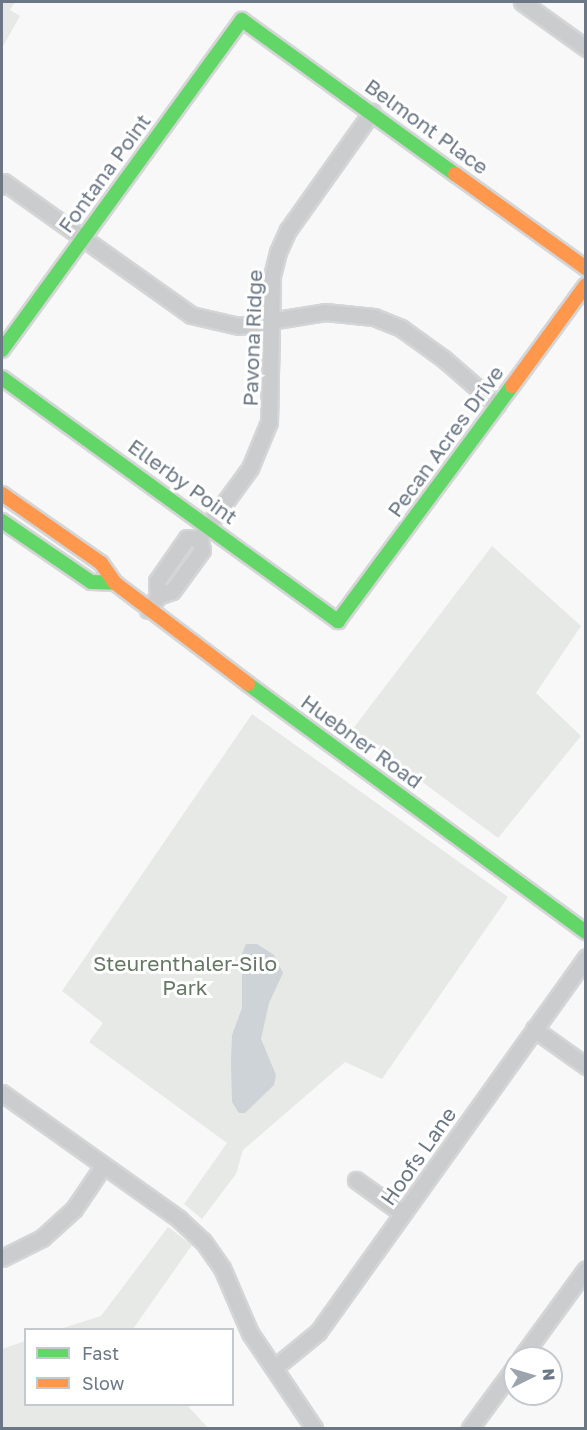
<!DOCTYPE html>
<style>
body{margin:0}
#map{position:relative;width:587px;height:1430px;overflow:hidden;background:#f8f8f8;font-family:"Golos Text",sans-serif}
div>[style]{position:absolute}
.green>*{inset:0;background:#e7e9e6}
.water>*{inset:0;background:#cdd3d6}
.roads{filter:drop-shadow(2px 0 #d4d5d6) drop-shadow(-2px 0 #d4d5d6) drop-shadow(0 2px #d4d5d6) drop-shadow(0 -2px #d4d5d6)}
.street>*{height:15px;margin:-7.5px;padding:0 7.5px;transform-origin:7.5px;border-radius:7.5px;background:#cbccce}
.fast>*{height:14px;margin:-7px;padding:0 7px;transform-origin:7px;border-radius:7px;background:#63d668}
.slow>*{height:14px;margin:-7px;padding:0 7px;transform-origin:7px;border-radius:7px;background:#ff974d}
span{translate:-50% -50%;white-space:nowrap;text-align:center;line-height:1.15;-webkit-text-stroke:6px #fff;paint-order:stroke}
.street-label{font-size:21px;color:#6b7785}
.park-label{font-size:21px;color:#677866}
.frame{position:absolute;inset:0;border:3px solid #6b7785;pointer-events:none}
.legend{position:absolute;left:24px;top:1328px;width:210px;height:78px;box-sizing:border-box;background:#fff;border:2px solid #c4c9ce;margin:0;padding:8px 10px;list-style:none;font-size:18px;color:#6b7785}
.legend li{display:flex;align-items:center;gap:12px;height:30px}
.legend b{width:30px;border:2px solid #c4c9ce}
.north{position:absolute;left:503px;top:1346px;width:60px;height:60px;box-sizing:border-box;background:#fff;border:2px solid #c4c9ce;border-radius:50%;rotate:85deg;font-size:16px;font-weight:700;line-height:24px;text-align:center;color:#6b7785}
.north::after{content:'';display:block;margin:auto;width:21px;height:27px;background:#9ca4ad;clip-path:polygon(50% 0,100% 100%,50% 72%,0 100%)}
</style>
<div id="map">
<div class="green">
<div style="clip-path:polygon(2px 2px,15px 2px,10px 10px,20px 16px,2px 48px)"></div>
<div style="clip-path:polygon(492px 546px,581px 626px,536px 693px,581px 736px,498px 838px,352px 730px)"></div>
<div style="clip-path:polygon(252px 714px,508px 897px,382px 1079px,345px 1062px,243px 1150px,236px 1174px,202px 1219px,184px 1204px,227px 1143px,89px 1042px,103px 1023px,62px 991px)"></div>
<div style="clip-path:polygon(168px 1227px,192px 1245px,133px 1329px,60px 1329px,101px 1316px)"></div>
<div style="clip-path:polygon(25px 1341px,26px 1404px,187px 1405px,208px 1428px,2px 1428px,2px 1349px)"></div>
</div>
<div class="water">
<div style="clip-path:polygon(246px 944px,257px 944px,274px 955px,283px 973px,269px 1003px,261px 1039px,276px 1075px,274px 1085px,245px 1113px,239px 1113px,232px 1102px,231px 1062px,232px 1035px,242px 1008px,242px 954px)"></div>
</div>
<div class="roads">
<div class="street">
<div style="left:522px;top:2px;width:79px;rotate:35.7deg"></div>
<div style="left:2px;top:186px;width:4px;rotate:-63deg"></div>
<div style="left:4px;top:182px;width:229px;rotate:35.4deg"></div>
<div style="left:191px;top:315px;width:49px;rotate:12.9deg"></div>
<div style="left:239px;top:326px;width:87px;rotate:-9.2deg"></div>
<div style="left:325px;top:312px;width:49px;rotate:5.8deg"></div>
<div style="left:374px;top:317px;width:29px;rotate:22deg"></div>
<div style="left:401px;top:328px;width:53px;rotate:35.8deg"></div>
<div style="left:444px;top:359px;width:70px;rotate:41deg"></div>
<div style="left:199px;top:538px;width:87px;rotate:-53.9deg"></div>
<div style="left:250px;top:468px;width:50px;rotate:-67.6deg"></div>
<div style="left:269px;top:422px;width:146px;rotate:-88.8deg"></div>
<div style="left:272px;top:276px;width:25px;rotate:-76deg"></div>
<div style="left:278px;top:252px;width:24px;rotate:-66deg"></div>
<div style="left:288px;top:230px;width:145px;rotate:-54.6deg"></div>
<div style="left:158px;top:596px;width:15px;rotate:-94deg"></div>
<div style="left:157px;top:581px;width:52px;rotate:-55.1deg"></div>
<div style="left:187px;top:538px;width:12px"></div>
<div style="left:148px;top:610px;width:17px;rotate:-54deg"></div>
<div style="left:158px;top:596px;width:15px;rotate:-20deg"></div>
<div style="left:172px;top:591px;width:51px;rotate:-53.8deg"></div>
<div style="left:202px;top:550px;width:12px;rotate:-104deg"></div>
<div style="left:534px;top:1029px;width:64px;rotate:35.4deg"></div>
<div style="left:2px;top:1093px;width:217px;rotate:35.4deg"></div>
<div style="left:179px;top:1219px;width:33px;rotate:43deg"></div>
<div style="left:203px;top:1241px;width:33px;rotate:55deg"></div>
<div style="left:222px;top:1268px;width:71px;rotate:66.7deg"></div>
<div style="left:250px;top:1333px;width:115px;rotate:56deg"></div>
<div style="left:356px;top:1180px;width:57px;rotate:35.7deg"></div>
<div style="left:2px;top:1258px;width:45px;rotate:-26.6deg"></div>
<div style="left:42px;top:1238px;width:43px;rotate:-42.2deg"></div>
<div style="left:74px;top:1209px;width:52px;rotate:-56deg"></div>
<div style="left:521px;top:1358px;width:110px;rotate:-53.9deg"></div>
<div style="left:274px;top:1368px;width:57px;rotate:-39.3deg"></div>
<div style="left:318px;top:1332px;width:461px;rotate:-54.4deg"></div>
<div style="left:470px;top:1428px;width:76px;rotate:-53.6deg"></div>
</div>
<div class="fast">
<div style="left:2px;top:350px;width:408px;rotate:-54deg"></div>
<div style="left:242px;top:20px;width:263px;rotate:35.9deg"></div>
<div style="left:2px;top:378px;width:415px;rotate:35.9deg"></div>
<div style="left:338px;top:621px;width:292px;rotate:-53.5deg"></div>
<div style="left:2px;top:521px;width:108px;rotate:34.4deg"></div>
<div style="left:91px;top:582px;width:24px;rotate:2deg"></div>
<div style="left:248px;top:684px;width:419px;rotate:36.3deg"></div>
</div>
<div class="slow">
<div style="left:455px;top:174px;width:161px;rotate:35.7deg"></div>
<div style="left:512px;top:386px;width:125px;rotate:-53.8deg"></div>
<div style="left:2px;top:494px;width:121px;rotate:34.9deg"></div>
<div style="left:101px;top:563px;width:24px;rotate:55deg"></div>
<div style="left:115px;top:583px;width:167px;rotate:37.2deg"></div>
</div>
</div>
<div class="street-label">
<span style="left:427px;top:126px;rotate:36deg">Belmont Place</span>
<span style="left:104px;top:173px;rotate:-54deg">Fontana Point</span>
<span style="left:252px;top:338px;rotate:-88deg">Pavona Ridge</span>
<span style="left:445px;top:441px;rotate:-54deg">Pecan Acres Drive</span>
<span style="left:183px;top:481px;rotate:36deg">Ellerby Point</span>
<span style="left:362px;top:741px;rotate:36deg">Huebner Road</span>
<span style="left:418px;top:1156px;rotate:-55deg">Hoofs Lane</span>
</div>
<div class="park-label">
<span style="left:185px;top:975px">Steurenthaler-Silo<br>Park</span>
</div>
<div class="frame"></div>
<ul class="legend">
<li><b style="height:8px;background:#63d668"></b>Fast</li>
<li><b style="height:8px;background:#ff974d"></b>Slow</li>
</ul>
<div class="north">N</div>
</div>
